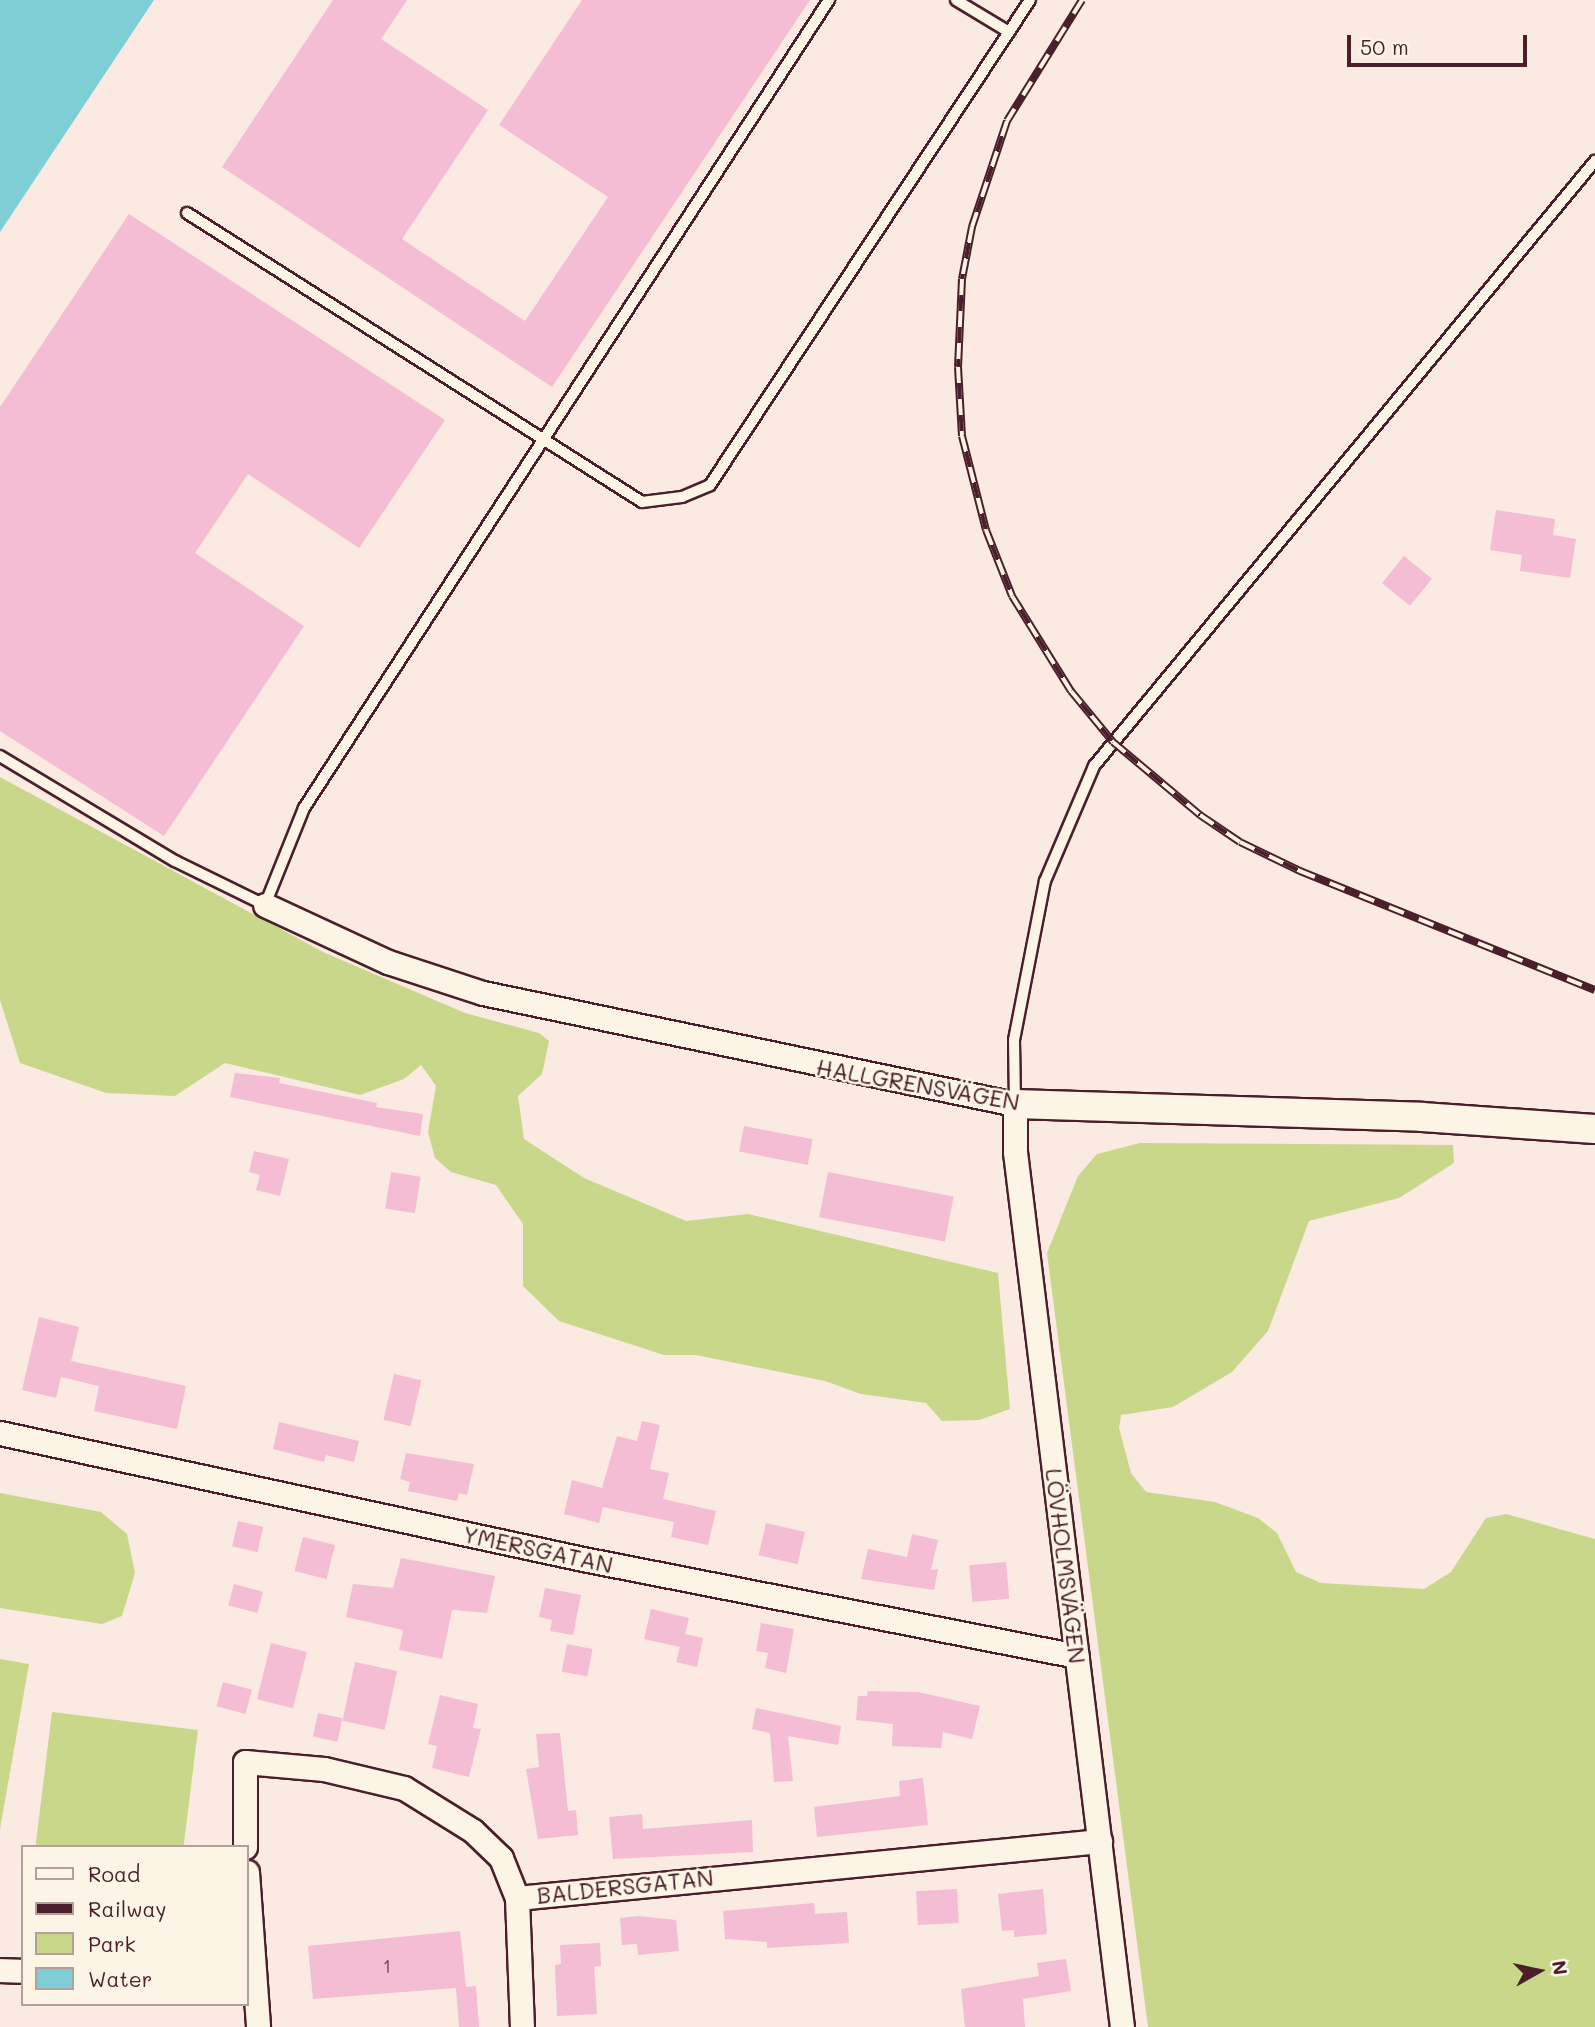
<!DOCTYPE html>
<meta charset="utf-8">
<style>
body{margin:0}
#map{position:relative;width:1595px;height:2027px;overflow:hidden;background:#faeae1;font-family:Mali,sans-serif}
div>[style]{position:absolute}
.green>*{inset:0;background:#c9d78b;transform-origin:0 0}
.water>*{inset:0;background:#7dcfd5}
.building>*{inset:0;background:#f4bdd3;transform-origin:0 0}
.roads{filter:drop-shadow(2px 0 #4a1f2b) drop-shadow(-2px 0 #4a1f2b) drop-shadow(0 2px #4a1f2b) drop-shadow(0 -2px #4a1f2b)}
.service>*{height:10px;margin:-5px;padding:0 5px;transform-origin:5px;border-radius:5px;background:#fcf5e5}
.minor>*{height:23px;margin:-11.5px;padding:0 11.5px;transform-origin:11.5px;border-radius:11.5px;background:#fcf5e5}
.tertiary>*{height:28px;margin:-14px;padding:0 14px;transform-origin:14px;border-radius:14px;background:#fcf5e5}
.rail>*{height:8px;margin-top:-4px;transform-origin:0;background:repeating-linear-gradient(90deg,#fcf5e5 0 16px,#4a1f2b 0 32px);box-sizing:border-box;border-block:2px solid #4a1f2b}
span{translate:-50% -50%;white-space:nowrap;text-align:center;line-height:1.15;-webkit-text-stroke:5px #fcf5e5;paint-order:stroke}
.number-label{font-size:19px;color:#744655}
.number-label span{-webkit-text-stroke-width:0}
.street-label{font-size:23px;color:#4a1f2b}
.legend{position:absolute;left:21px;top:1845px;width:228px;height:161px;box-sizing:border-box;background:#fcf5e5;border:2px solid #b59f9b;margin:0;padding:9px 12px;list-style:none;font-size:21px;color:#4a1f2b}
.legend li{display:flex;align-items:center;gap:14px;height:35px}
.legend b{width:35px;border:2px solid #b59f9b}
.north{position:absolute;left:1504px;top:1936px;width:70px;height:70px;-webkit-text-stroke:5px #fcf5e5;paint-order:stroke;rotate:81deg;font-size:19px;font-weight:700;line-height:28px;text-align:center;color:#4a1f2b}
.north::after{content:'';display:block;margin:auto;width:24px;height:32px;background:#4a1f2b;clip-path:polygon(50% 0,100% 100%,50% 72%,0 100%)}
.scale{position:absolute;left:1347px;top:35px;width:180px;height:32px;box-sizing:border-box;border:4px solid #4a1f2b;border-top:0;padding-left:9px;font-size:21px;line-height:24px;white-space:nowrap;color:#4a1f2b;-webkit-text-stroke:5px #fcf5e5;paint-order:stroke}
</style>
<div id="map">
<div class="green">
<div style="clip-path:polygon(0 777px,323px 952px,465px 1013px,539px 1033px,549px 1041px,542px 1074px,518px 1096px,524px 1139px,584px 1178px,686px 1221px,748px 1214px,998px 1273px,1010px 1409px,979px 1420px,942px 1421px,926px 1403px,861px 1394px,825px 1381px,696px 1355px,664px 1355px,559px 1321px,523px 1286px,523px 1224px,496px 1185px,451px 1172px,435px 1158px,428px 1132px,436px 1086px,421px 1065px,404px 1079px,360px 1095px,225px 1063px,175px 1096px,106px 1093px,20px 1063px,0 1000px)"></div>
<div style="clip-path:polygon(1140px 1143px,1453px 1145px,1454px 1163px,1399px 1198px,1309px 1221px,1268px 1331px,1232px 1372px,1173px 1407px,1121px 1415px,1119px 1428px,1131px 1473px,1146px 1492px,1215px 1502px,1258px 1518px,1277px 1533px,1296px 1572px,1321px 1583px,1424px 1589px,1451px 1572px,1486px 1518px,1506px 1514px,1595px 1539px,1595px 2027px,1148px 2027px,1047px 1253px,1078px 1176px,1097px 1154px)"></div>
<div style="clip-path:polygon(0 1493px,101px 1512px,127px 1534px,135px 1573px,122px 1616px,102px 1624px,0 1608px)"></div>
<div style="clip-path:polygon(0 1659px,29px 1664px,0 1829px)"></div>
<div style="left:52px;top:1712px;width:147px;height:136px;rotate:7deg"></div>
</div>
<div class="water">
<div style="clip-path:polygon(0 0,154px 0,0 232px)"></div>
</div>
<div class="building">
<div style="clip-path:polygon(333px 0,407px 0,381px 39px,488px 110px,402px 239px,525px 321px,608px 197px,499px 125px,582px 0,810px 0,552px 387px,222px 167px)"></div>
<div style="clip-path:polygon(129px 214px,445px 420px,359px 548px,248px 474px,195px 553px,304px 626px,164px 836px,0 731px,0 407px)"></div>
<div style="clip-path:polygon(1496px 510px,1555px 519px,1553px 535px,1576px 539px,1570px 578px,1520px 571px,1522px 555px,1490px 550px)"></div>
<div style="left:1404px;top:556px;width:36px;height:35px;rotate:39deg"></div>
<div style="clip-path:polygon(235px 1073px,280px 1078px,279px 1083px,377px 1103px,376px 1107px,423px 1114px,420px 1136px,230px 1097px)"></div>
<div style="left:744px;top:1126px;width:70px;height:26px;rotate:11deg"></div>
<div style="clip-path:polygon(254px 1151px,289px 1159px,280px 1196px,256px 1190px,260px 1175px,249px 1172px)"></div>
<div style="left:391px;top:1172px;width:30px;height:37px;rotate:9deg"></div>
<div style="left:828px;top:1172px;width:128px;height:46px;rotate:11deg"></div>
<div style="clip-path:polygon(39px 1317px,79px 1327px,71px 1361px,186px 1386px,177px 1429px,94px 1411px,99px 1386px,61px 1377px,56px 1398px,22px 1390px)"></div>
<div style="left:394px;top:1374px;width:28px;height:47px;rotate:13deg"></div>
<div style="clip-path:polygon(642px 1421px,660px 1425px,650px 1469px,669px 1473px,663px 1499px,716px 1511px,708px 1545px,671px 1537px,674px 1522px,603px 1507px,599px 1523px,564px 1514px,572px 1480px,602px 1488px,617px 1436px,637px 1441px)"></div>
<div style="clip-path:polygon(279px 1422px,359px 1441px,354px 1462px,326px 1455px,324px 1462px,273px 1449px)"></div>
<div style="clip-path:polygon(406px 1453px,474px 1464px,467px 1495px,459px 1493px,457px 1501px,408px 1491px,410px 1482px,400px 1479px)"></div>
<div style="left:238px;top:1521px;width:26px;height:26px;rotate:13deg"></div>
<div style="left:766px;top:1523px;width:40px;height:33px;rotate:13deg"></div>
<div style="clip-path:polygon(912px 1534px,938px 1540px,931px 1570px,938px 1569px,934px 1590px,861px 1579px,868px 1549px,907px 1557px)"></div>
<div style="left:303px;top:1537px;width:33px;height:35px;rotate:14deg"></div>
<div style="clip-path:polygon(401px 1558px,495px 1576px,487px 1613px,452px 1610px,442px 1659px,399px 1650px,403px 1630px,346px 1617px,353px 1584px,393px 1588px)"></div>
<div style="left:1006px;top:1562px;width:37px;height:37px;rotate:85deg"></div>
<div style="left:234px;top:1584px;width:30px;height:22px;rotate:15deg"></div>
<div style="clip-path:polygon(545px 1588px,581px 1595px,573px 1635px,550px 1631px,552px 1620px,539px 1617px)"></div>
<div style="clip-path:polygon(651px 1609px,689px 1618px,685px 1634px,703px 1638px,697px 1667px,676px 1662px,680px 1647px,644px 1639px)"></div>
<div style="clip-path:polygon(761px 1623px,794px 1629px,786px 1673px,765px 1668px,768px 1653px,756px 1651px)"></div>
<div style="left:271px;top:1643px;width:37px;height:58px;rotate:14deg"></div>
<div style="left:567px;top:1644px;width:26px;height:28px;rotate:11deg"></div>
<div style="left:355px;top:1662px;width:43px;height:60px;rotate:12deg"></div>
<div style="left:223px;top:1682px;width:30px;height:25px;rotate:15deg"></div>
<div style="clip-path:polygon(868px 1691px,918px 1692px,980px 1706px,972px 1739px,943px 1732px,941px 1748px,892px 1746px,893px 1724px,856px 1720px,858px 1696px,867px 1696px)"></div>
<div style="clip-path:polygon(440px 1695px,478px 1704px,473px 1728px,481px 1729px,469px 1777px,432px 1768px,437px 1746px,428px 1744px)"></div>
<div style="clip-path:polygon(756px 1708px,841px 1726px,838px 1745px,788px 1736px,793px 1781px,774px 1782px,770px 1733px,752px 1729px)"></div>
<div style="left:318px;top:1713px;width:25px;height:24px;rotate:12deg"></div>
<div style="clip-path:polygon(560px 1733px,568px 1811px,576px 1810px,578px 1835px,538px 1839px,526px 1769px,539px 1767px,536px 1734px)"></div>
<div style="clip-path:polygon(923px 1778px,928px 1825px,817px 1837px,814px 1807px,900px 1796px,899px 1781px)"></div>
<div style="clip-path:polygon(642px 1814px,643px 1829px,752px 1820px,753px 1852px,613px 1859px,609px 1817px)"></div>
<div style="left:957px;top:1889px;width:34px;height:41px;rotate:87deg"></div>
<div style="clip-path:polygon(1043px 1889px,1047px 1934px,1014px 1937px,1014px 1930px,1002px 1931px,998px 1894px)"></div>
<div style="clip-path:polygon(814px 1903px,815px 1914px,847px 1912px,849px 1943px,767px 1948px,767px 1942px,725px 1939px,723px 1911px)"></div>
<div style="clip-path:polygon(638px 1916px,676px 1920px,679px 1951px,638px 1955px,637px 1944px,622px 1945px,620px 1918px)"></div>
<div style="clip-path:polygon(460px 1931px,466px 1987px,476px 1986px,479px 2027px,459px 2027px,456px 1988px,313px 1999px,308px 1946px)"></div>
<div style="clip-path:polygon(600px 1943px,601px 1966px,594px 1967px,597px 2014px,557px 2016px,555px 1965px,561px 1964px,560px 1945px)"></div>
<div style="clip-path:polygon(1066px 1959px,1071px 1991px,1023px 1999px,1025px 2027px,965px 2027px,961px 1989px,1039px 1976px,1037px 1963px)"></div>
</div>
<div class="roads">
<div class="service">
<div style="left:956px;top:0;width:62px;rotate:31.1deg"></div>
<div style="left:187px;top:213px;width:539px;rotate:32.42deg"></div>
<div style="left:642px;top:502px;width:40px;rotate:-7.1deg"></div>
<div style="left:682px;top:497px;width:30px;rotate:-23deg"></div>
<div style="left:710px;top:485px;width:581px;rotate:-56.58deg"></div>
<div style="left:0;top:756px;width:204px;rotate:31deg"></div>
<div style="left:175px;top:861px;width:100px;rotate:26.1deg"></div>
<div style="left:265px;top:905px;width:105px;rotate:-68.1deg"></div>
<div style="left:304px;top:808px;width:964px;rotate:-56.99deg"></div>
<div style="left:1015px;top:1104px;width:64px;rotate:-90.9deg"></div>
<div style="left:1014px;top:1040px;width:162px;rotate:-79deg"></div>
<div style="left:1045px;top:881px;width:125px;rotate:-66.9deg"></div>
<div style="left:1094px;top:766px;width:786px;rotate:-50.37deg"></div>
</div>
<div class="minor">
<div style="left:265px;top:905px;width:136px;rotate:24.9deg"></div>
<div style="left:388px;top:962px;width:100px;rotate:18.1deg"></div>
<div style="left:483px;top:993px;width:543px;rotate:11.79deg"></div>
<div style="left:1015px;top:1104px;width:48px;rotate:90deg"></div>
<div style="left:1015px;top:1152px;width:882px;rotate:83.03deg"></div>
<div style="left:0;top:1433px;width:596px;rotate:12.2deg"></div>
<div style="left:583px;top:1559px;width:503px;rotate:11.11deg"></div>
<div style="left:245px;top:1847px;width:85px;rotate:-90deg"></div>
<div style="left:245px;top:1762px;width:79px;rotate:5.1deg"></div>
<div style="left:324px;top:1769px;width:82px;rotate:13.4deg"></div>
<div style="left:404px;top:1788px;width:81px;rotate:31.9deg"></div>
<div style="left:473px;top:1831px;width:39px;rotate:44deg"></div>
<div style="left:501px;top:1858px;width:43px;rotate:68.2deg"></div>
<div style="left:517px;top:1898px;width:586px;rotate:-5.58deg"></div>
<div style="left:247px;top:1872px;width:155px;rotate:85.9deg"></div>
<div style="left:517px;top:1898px;width:129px;rotate:87.8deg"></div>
<div style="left:0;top:1970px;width:23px;rotate:2deg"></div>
</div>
<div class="tertiary">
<div style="left:1015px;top:1104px;width:407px;rotate:1.8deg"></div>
<div style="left:1422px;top:1117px;width:173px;rotate:4deg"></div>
</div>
</div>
<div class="rail">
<div style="left:1082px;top:0;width:142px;rotate:121.8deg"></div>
<div style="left:1007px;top:121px;width:112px;rotate:108.3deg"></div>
<div style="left:972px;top:227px;width:53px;rotate:100.9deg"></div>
<div style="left:962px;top:279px;width:88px;rotate:92.6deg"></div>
<div style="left:958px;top:367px;width:69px;rotate:86.7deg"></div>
<div style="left:962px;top:436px;width:97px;rotate:75.7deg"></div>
<div style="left:986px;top:530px;width:71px;rotate:68.5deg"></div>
<div style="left:1012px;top:596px;width:112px;rotate:58.2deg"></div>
<div style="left:1071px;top:691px;width:66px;rotate:50.5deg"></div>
<div style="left:1113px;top:742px;width:114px;rotate:40deg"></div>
<div style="left:1200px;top:815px;width:48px;rotate:34deg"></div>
<div style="left:1240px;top:842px;width:67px;rotate:25.8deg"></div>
<div style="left:1300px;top:871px;width:318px;rotate:22deg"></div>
</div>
<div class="number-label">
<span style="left:387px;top:1966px">1</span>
</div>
<div class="street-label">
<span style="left:918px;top:1084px;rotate:10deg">HALLGRENSVÄGEN</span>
<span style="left:538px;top:1549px;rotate:12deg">YMERSGATAN</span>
<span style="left:1066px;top:1566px;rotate:83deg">LÖVHOLMSVÄGEN</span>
<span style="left:625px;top:1886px;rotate:-6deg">BALDERSGATAN</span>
</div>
<ul class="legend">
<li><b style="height:9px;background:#fcf5e5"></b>Road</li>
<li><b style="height:9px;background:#4a1f2b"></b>Railway</li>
<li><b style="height:19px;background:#c9d78b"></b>Park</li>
<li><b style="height:19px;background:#7dcfd5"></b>Water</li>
</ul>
<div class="north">N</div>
<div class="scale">50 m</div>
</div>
